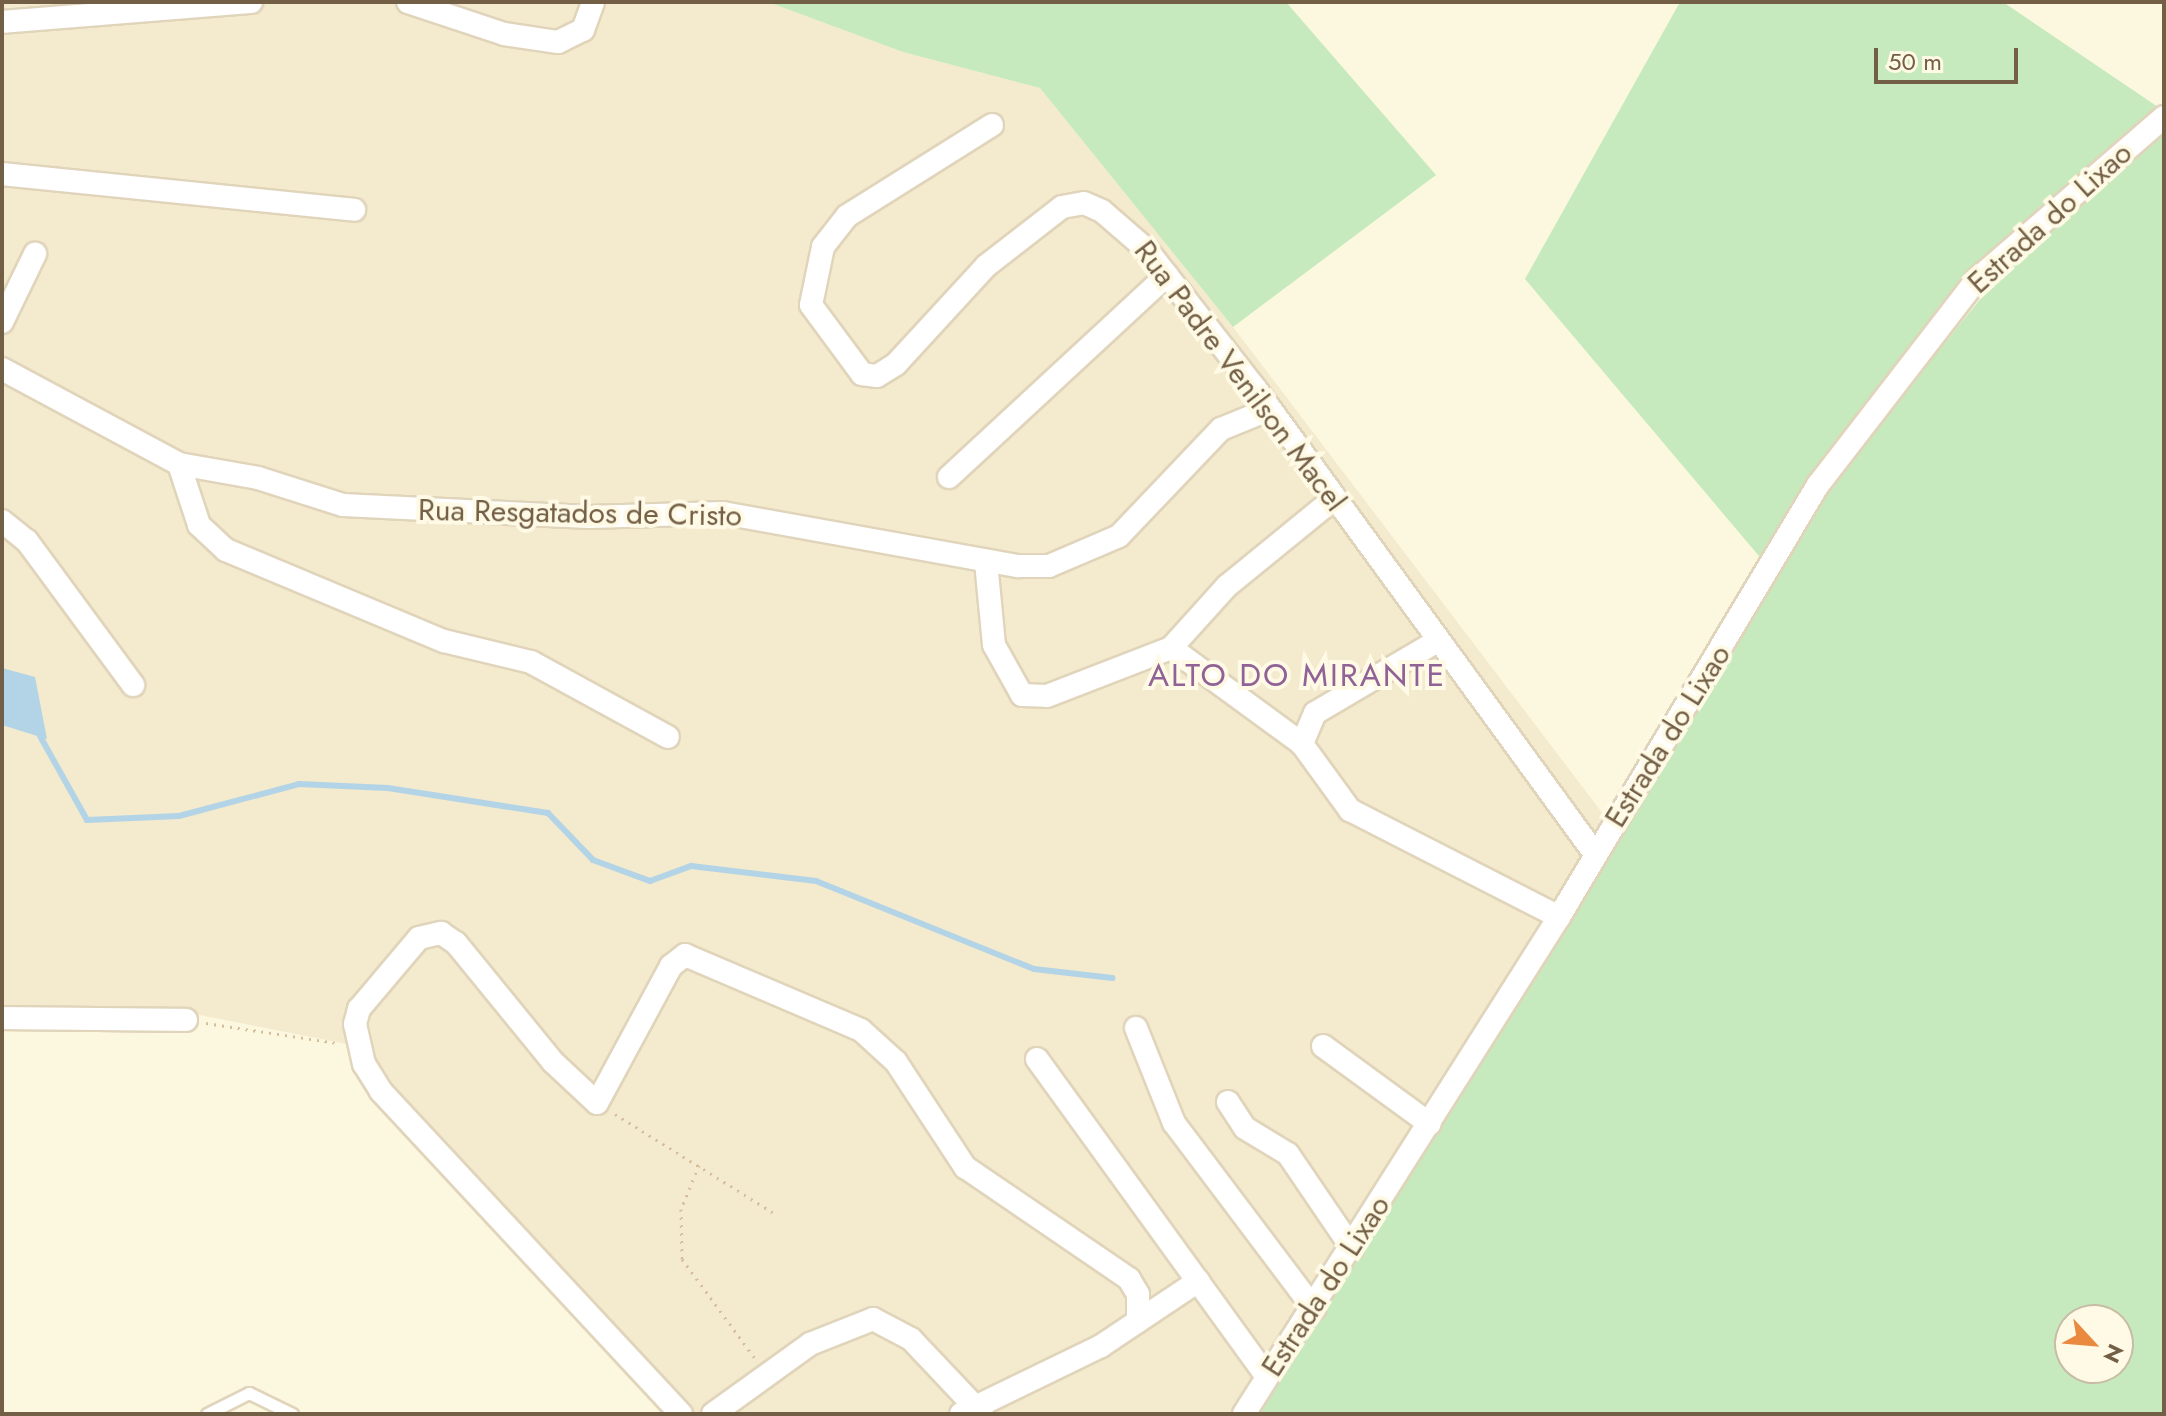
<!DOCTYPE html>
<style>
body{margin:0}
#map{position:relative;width:2166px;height:1416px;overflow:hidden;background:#fcf7df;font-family:Jost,sans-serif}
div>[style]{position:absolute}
.residential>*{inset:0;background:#f4eacd}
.green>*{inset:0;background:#c6eabd}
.water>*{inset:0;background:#b3d4e6}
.stream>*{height:6px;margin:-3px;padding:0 3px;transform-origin:3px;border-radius:3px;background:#b3d4e6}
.path>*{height:3px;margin-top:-1.5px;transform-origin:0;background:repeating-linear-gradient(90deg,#d6be9a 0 2px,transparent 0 8px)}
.roads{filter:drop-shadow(2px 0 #e0d4bb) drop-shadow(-2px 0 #e0d4bb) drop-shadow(0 2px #e0d4bb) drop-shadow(0 -2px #e0d4bb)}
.service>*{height:11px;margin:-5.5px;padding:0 5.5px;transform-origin:5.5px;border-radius:5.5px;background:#fff}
.minor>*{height:22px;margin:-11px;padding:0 11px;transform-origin:11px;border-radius:11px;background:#fff}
span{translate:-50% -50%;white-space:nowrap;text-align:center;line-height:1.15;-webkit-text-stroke:8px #fffae5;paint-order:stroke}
.street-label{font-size:30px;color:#735f46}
.neighbourhood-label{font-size:32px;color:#906296;letter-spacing:2px}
.frame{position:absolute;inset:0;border:4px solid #735f46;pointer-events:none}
.north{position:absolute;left:2054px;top:1304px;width:80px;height:80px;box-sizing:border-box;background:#fffae5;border:2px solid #c7bca5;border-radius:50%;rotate:116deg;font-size:22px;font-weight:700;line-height:32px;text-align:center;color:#735f46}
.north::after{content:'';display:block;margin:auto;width:28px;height:36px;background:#ea8a40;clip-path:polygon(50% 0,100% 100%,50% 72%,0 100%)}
.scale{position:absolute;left:1874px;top:48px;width:144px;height:36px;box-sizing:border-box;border:4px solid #735f46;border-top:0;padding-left:10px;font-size:24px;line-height:28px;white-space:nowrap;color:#735f46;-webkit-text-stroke:6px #fffae5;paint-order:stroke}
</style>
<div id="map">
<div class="residential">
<div style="clip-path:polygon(2px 2px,768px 2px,903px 52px,1040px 88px,1233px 327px,1619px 835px,1253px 1414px,682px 1414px,357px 1046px,190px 1013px,2px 1008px)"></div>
</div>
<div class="green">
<div style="clip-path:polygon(768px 2px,1286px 2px,1436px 175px,1233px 327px,1040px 88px,903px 52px)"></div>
<div style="clip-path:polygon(1680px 2px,2003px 2px,2158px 107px,1954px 291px,1764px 562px,1525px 279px)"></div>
<div style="clip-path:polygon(evenodd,2164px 129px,2164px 1414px,1253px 1414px,1820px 496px,2013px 259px,2164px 129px,2070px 1320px,2118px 1320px,2118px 1368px,2070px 1368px,2070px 1320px)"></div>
</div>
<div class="water">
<div style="clip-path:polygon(2px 668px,35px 677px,47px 739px,2px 725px)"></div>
</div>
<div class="stream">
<div style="left:40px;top:736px;width:96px;rotate:60.8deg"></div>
<div style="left:87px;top:820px;width:92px;rotate:-2.5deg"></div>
<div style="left:179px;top:816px;width:124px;rotate:-14.9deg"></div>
<div style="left:299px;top:784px;width:89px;rotate:2.6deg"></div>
<div style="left:388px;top:788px;width:162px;rotate:8.9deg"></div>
<div style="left:548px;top:813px;width:65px;rotate:46.2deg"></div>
<div style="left:593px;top:860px;width:61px;rotate:20.2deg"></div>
<div style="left:650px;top:881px;width:44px;rotate:-20.1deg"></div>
<div style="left:691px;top:866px;width:126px;rotate:6.8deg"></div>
<div style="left:816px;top:881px;width:235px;rotate:22deg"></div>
<div style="left:1034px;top:969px;width:79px;rotate:6.6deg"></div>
</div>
<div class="path">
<div style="left:206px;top:1023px;width:133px;rotate:8.7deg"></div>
<div style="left:615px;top:1114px;width:192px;rotate:32deg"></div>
<div style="left:699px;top:1165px;width:48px;rotate:112.2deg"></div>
<div style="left:681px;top:1209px;width:50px;rotate:88.9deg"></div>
<div style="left:682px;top:1259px;width:122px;rotate:53.7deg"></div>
</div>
<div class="roads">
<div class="service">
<div style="left:207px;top:1414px;width:47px;rotate:-26.6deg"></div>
<div style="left:249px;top:1393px;width:48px;rotate:26deg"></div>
</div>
<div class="minor">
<div style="left:408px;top:2px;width:101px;rotate:18.4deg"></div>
<div style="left:504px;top:34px;width:55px;rotate:8.4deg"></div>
<div style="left:558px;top:42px;width:28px;rotate:-26deg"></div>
<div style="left:583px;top:30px;width:30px;rotate:-70deg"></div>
<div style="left:2px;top:22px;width:250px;rotate:-4.6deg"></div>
<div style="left:992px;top:125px;width:171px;rotate:147.9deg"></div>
<div style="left:847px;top:216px;width:39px;rotate:128deg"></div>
<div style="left:823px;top:247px;width:59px;rotate:101.7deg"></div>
<div style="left:811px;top:305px;width:86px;rotate:53.5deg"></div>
<div style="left:862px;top:374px;width:15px;rotate:8deg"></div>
<div style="left:877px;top:376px;width:22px;rotate:-32deg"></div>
<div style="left:896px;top:364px;width:133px;rotate:-47.4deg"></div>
<div style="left:986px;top:266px;width:96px;rotate:-37.8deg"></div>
<div style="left:1062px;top:207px;width:22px;rotate:-10deg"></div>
<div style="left:1084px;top:203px;width:20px;rotate:24deg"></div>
<div style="left:1102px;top:211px;width:60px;rotate:40.9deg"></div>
<div style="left:1147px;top:250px;width:175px;rotate:52deg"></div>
<div style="left:1255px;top:388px;width:577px;rotate:53.88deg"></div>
<div style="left:2px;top:174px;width:354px;rotate:5.8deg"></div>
<div style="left:2px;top:322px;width:76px;rotate:-64.1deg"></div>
<div style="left:2px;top:369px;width:201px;rotate:28.2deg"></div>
<div style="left:179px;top:464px;width:80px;rotate:10deg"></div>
<div style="left:258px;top:478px;width:89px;rotate:17.6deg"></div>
<div style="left:343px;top:505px;width:246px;rotate:2.8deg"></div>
<div style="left:589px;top:517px;width:134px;rotate:-1.7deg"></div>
<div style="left:723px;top:513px;width:301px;rotate:10.2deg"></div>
<div style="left:1019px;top:566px;width:30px"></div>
<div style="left:1049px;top:566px;width:76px;rotate:-23.2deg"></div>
<div style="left:1119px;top:536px;width:148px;rotate:-46.4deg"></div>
<div style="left:1221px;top:429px;width:53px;rotate:-22.2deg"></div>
<div style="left:179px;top:464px;width:64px;rotate:71.8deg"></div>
<div style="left:199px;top:525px;width:37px;rotate:43deg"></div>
<div style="left:226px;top:550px;width:236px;rotate:22.7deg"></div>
<div style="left:444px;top:641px;width:89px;rotate:13.6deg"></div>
<div style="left:531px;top:662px;width:156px;rotate:28.7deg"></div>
<div style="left:949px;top:477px;width:297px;rotate:-42.8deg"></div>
<div style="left:2px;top:521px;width:32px;rotate:39deg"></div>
<div style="left:27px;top:541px;width:179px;rotate:53.6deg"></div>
<div style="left:986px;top:562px;width:83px;rotate:84.5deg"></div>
<div style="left:994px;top:645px;width:57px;rotate:60.8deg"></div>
<div style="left:1022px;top:695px;width:25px;rotate:2deg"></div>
<div style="left:1047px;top:696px;width:133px;rotate:-21.2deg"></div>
<div style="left:1171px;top:648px;width:162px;rotate:36.2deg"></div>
<div style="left:1434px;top:643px;width:138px;rotate:149.5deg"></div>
<div style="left:1315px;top:713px;width:34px;rotate:113deg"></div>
<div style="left:1302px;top:744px;width:82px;rotate:54deg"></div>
<div style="left:1350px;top:810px;width:235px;rotate:27.1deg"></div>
<div style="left:1171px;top:648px;width:84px;rotate:-47.9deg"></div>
<div style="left:1227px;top:586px;width:139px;rotate:-39.2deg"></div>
<div style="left:2px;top:1018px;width:184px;rotate:0.6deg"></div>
<div style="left:1136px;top:1028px;width:102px;rotate:68.2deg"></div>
<div style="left:1174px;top:1123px;width:233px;rotate:53deg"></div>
<div style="left:1323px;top:1046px;width:132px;rotate:36.1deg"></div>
<div style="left:1037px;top:1059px;width:392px;rotate:54.1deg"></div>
<div style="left:1228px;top:1102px;width:31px;rotate:57deg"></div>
<div style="left:1245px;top:1128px;width:50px;rotate:31.2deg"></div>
<div style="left:1288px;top:1154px;width:114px;rotate:55.8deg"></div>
<div style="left:681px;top:1414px;width:441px;rotate:-132.9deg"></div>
<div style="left:381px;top:1091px;width:32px;rotate:-122deg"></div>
<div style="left:364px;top:1064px;width:41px;rotate:-102.7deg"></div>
<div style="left:355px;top:1024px;width:16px;rotate:-75deg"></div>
<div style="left:359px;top:1009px;width:93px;rotate:-49.8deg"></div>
<div style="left:419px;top:938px;width:23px;rotate:-13deg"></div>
<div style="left:441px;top:933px;width:18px;rotate:34deg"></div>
<div style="left:456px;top:943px;width:154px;rotate:50.8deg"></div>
<div style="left:553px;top:1062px;width:60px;rotate:43deg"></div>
<div style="left:597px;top:1103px;width:156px;rotate:-61.6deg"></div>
<div style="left:671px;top:966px;width:18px;rotate:-38deg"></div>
<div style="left:685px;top:955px;width:191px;rotate:23.1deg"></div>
<div style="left:861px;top:1030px;width:47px;rotate:42.4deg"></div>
<div style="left:896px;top:1062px;width:126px;rotate:56.7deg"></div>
<div style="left:965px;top:1167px;width:199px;rotate:34.3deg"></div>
<div style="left:1129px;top:1279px;width:17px;rotate:59deg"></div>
<div style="left:1138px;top:1294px;width:27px;rotate:90deg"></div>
<div style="left:713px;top:1414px;width:120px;rotate:-35.8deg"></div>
<div style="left:810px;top:1344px;width:68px;rotate:-21.6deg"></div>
<div style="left:873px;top:1319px;width:43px;rotate:27.8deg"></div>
<div style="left:911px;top:1339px;width:103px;rotate:46.6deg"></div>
<div style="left:961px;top:1414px;width:156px;rotate:-25.9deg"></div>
<div style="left:1101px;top:1346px;width:117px;rotate:-33.8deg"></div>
<div style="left:1244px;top:1414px;width:588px;rotate:-57.63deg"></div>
<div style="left:1559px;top:917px;width:504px;rotate:-59.06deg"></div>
<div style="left:1818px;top:485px;width:260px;rotate:-52.3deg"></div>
<div style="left:1977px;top:279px;width:247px;rotate:-40.9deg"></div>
</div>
</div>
<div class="street-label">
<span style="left:2050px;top:218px;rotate:-42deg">Estrada do Lixao</span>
<span style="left:1240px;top:376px;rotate:53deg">Rua Padre Venilson Macel</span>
<span style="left:580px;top:513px;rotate:1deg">Rua Resgatados de Cristo</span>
<span style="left:1668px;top:736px;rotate:-58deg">Estrada do Lixao</span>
<span style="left:1326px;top:1286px;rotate:-57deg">Estrada do Lixao</span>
</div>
<div class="neighbourhood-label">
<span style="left:1297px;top:675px">ALTO DO MIRANTE</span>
</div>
<div class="frame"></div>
<div class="north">N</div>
<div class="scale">50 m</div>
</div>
